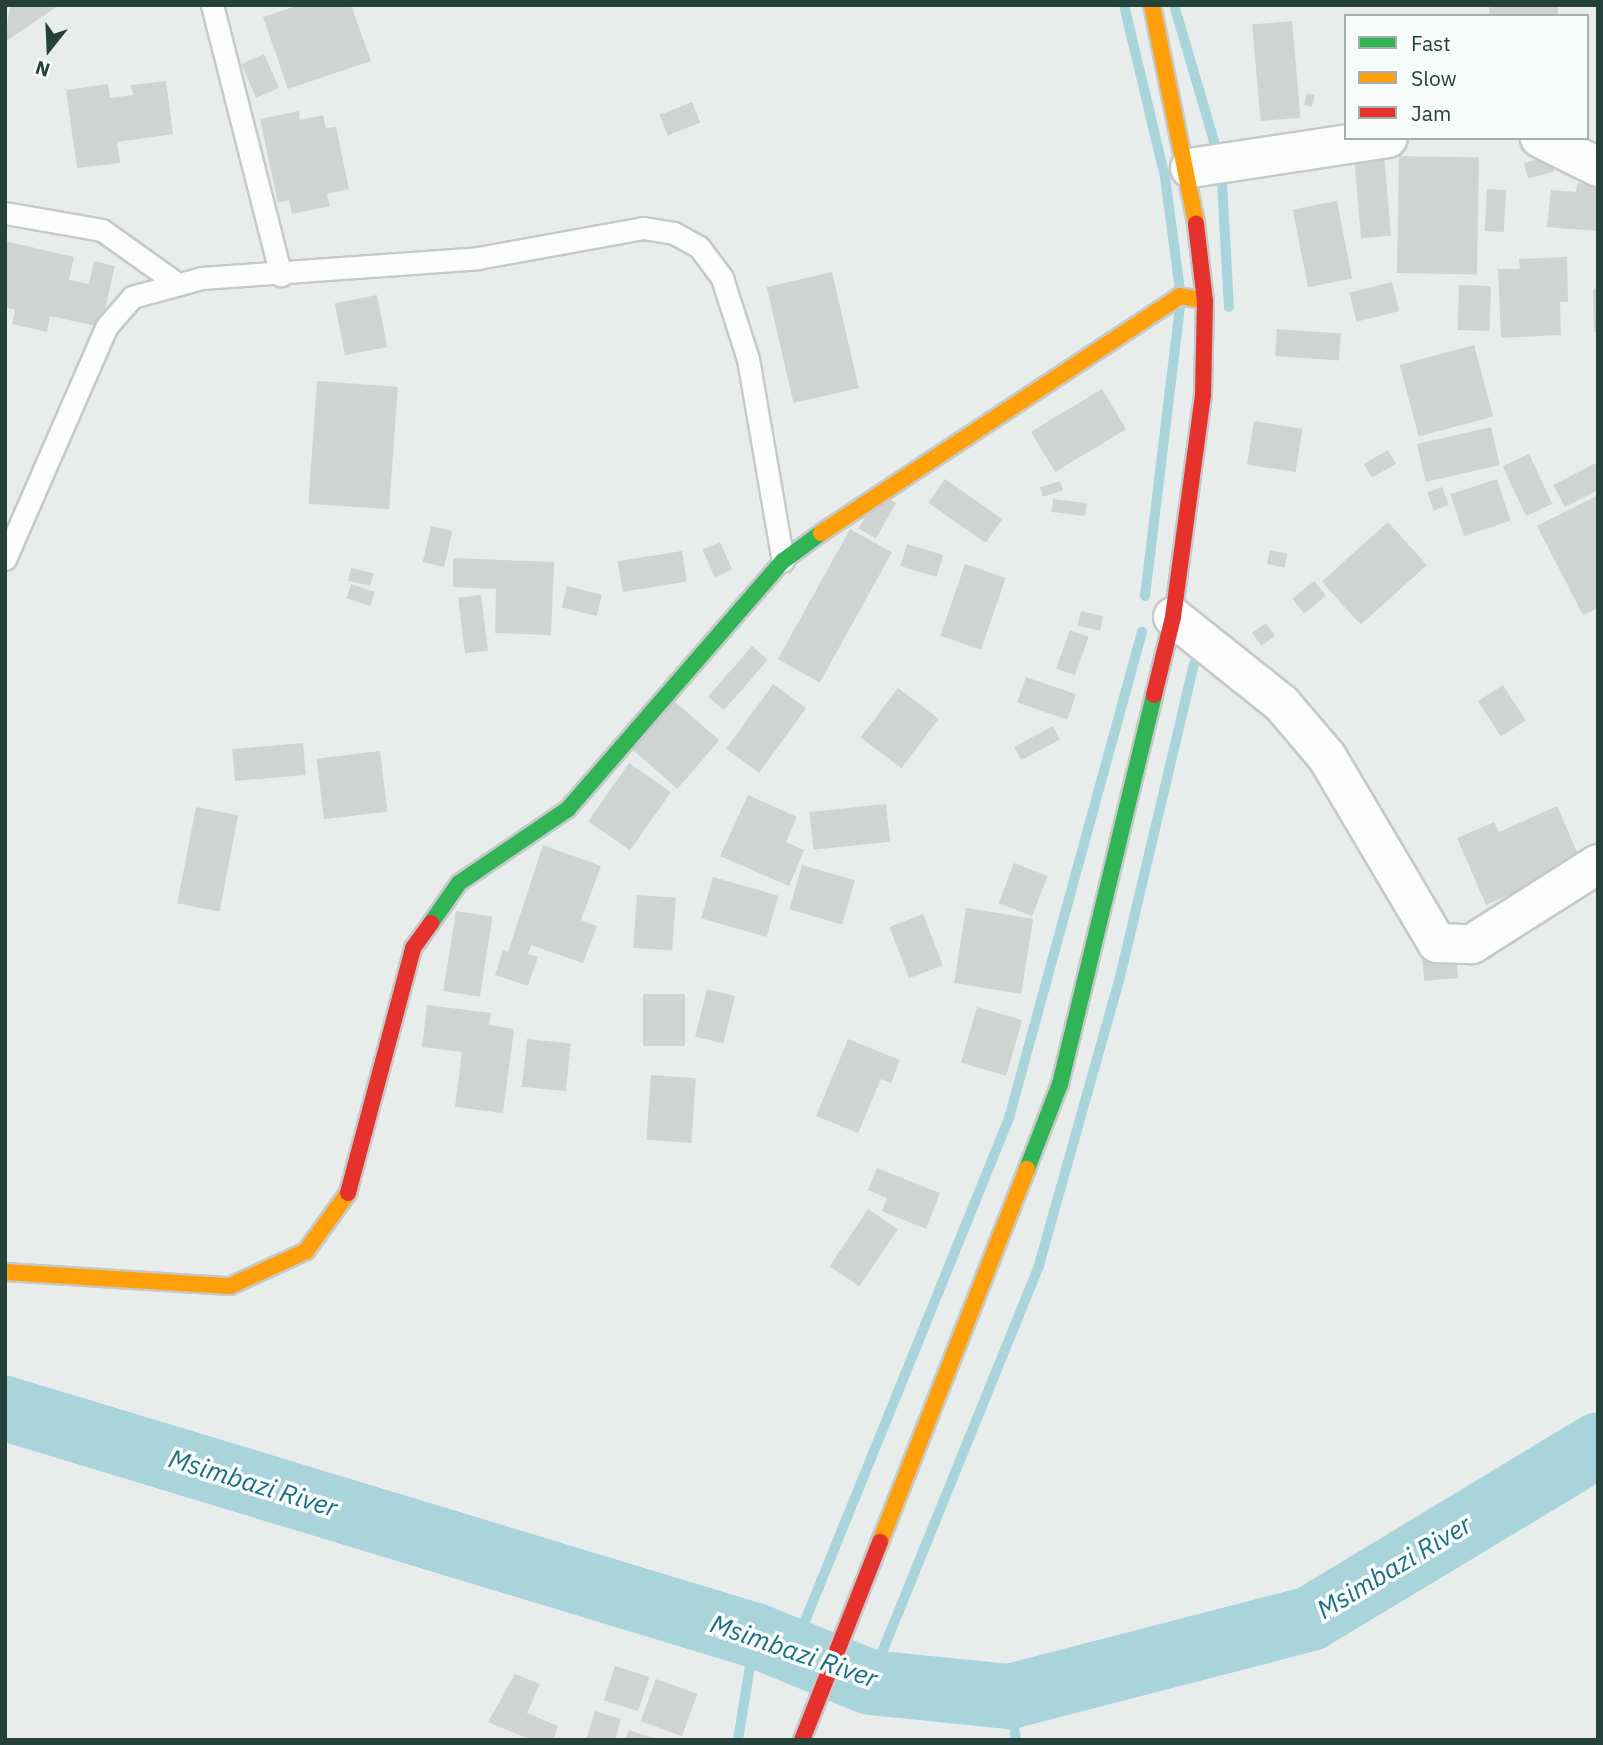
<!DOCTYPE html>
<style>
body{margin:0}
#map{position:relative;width:1603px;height:1745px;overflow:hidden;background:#e8edeb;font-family:"IBM Plex Sans",sans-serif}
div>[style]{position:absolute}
.stream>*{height:10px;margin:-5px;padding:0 5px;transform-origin:5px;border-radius:5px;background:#a9d4db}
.river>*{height:65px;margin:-32.5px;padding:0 32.5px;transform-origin:32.5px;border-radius:32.5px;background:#a9d4db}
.building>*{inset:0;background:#cfd4d2;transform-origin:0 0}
.roads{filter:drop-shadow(2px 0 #c5cac8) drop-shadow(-2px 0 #c5cac8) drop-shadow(0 2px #c5cac8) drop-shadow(0 -2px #c5cac8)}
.lane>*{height:21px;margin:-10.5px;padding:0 10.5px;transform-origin:10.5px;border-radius:10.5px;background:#fcfcfc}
.street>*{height:38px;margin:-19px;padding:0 19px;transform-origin:19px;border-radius:19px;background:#fcfcfc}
.fast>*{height:16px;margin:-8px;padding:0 8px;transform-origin:8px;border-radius:8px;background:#30b455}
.slow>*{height:16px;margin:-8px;padding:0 8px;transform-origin:8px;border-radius:8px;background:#ff9f0a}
.jam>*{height:16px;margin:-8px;padding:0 8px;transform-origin:8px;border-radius:8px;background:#e5322d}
span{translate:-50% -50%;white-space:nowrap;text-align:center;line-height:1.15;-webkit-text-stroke:7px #f7fbf9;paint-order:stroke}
.water-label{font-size:26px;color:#1c6f80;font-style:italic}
.frame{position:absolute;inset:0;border:7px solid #24423a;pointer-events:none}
.legend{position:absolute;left:1344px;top:14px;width:245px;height:126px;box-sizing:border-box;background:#f7fbf9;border:2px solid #a3b1ad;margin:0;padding:9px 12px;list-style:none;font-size:21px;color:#24423a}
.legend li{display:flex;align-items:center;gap:14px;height:35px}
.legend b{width:35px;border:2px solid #a3b1ad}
.north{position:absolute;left:14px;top:14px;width:70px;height:70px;-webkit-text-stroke:5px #f7fbf9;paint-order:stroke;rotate:198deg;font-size:19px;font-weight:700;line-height:28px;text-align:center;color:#24423a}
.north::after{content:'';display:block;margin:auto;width:24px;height:32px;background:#24423a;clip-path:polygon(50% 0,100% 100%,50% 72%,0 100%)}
</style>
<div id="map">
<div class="stream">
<div style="left:1124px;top:5px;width:177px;rotate:76.6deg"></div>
<div style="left:1165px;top:177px;width:115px;rotate:82.5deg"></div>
<div style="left:1174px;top:5px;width:145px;rotate:73.6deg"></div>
<div style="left:1222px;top:183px;width:124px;rotate:86.8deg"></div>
<div style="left:1145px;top:596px;width:291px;rotate:-83.1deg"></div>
<div style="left:792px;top:1653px;width:577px;rotate:-67.92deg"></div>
<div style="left:1009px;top:1118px;width:504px;rotate:-74.7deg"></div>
<div style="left:870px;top:1682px;width:450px;rotate:-67.9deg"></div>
<div style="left:1039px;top:1265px;width:299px;rotate:-74.3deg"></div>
<div style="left:1120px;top:977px;width:322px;rotate:-76.7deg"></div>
<div style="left:1009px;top:1696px;width:45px;rotate:81deg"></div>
<div style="left:738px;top:1740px;width:106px;rotate:-80.8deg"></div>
</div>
<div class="river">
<div style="left:5px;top:1408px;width:784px;rotate:16.84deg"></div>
<div style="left:755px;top:1635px;width:124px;rotate:22.2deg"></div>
<div style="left:870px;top:1682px;width:140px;rotate:5.8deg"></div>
<div style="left:1009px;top:1696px;width:311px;rotate:-14.5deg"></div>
<div style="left:1310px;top:1618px;width:336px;rotate:-31.1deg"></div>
</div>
<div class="building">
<div style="clip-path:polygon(10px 5px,59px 5px,5px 42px)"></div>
<div style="clip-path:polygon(299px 5px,351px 5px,371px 61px,288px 89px,263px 17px)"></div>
<div style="left:1489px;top:5px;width:69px;height:11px"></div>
<div style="left:1292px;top:21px;width:97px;height:40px;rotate:85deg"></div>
<div style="left:264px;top:54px;width:37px;height:25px;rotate:66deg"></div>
<div style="clip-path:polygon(166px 81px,173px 134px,117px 142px,120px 163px,77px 168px,66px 90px,108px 84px,110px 98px,133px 95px,131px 85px)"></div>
<div style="left:1307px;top:93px;width:8px;height:12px;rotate:14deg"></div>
<div style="left:692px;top:102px;width:22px;height:35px;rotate:68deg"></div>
<div style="clip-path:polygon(299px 111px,300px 120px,323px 115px,326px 128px,336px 127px,349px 189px,327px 194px,330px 206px,292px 214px,289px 200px,278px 203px,260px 119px)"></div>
<div style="left:1384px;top:155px;width:81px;height:30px;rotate:85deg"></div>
<div style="left:1399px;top:156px;width:80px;height:117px;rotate:1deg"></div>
<div style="left:1550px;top:156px;width:16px;height:27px;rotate:75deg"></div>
<div style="clip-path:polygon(1577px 183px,1598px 186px,1597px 231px,1547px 227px,1551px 190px,1576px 192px)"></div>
<div style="left:1487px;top:189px;width:19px;height:42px;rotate:3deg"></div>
<div style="left:1337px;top:201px;width:79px;height:45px;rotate:79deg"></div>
<div style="clip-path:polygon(5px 241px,74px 257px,69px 280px,89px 284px,94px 261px,115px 266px,101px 327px,50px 316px,47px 332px,12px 324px,15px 310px,5px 307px)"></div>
<div style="clip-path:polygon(1567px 257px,1568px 302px,1560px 302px,1561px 335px,1501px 338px,1498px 269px,1520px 269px,1519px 259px)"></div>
<div style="left:832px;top:272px;width:119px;height:67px;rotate:77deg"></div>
<div style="left:1392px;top:282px;width:30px;height:44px;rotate:76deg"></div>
<div style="left:1459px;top:285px;width:32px;height:45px;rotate:2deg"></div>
<div style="clip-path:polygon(1598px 288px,1598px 332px,1594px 332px,1593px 289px)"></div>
<div style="left:377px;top:295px;width:53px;height:43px;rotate:79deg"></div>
<div style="left:1277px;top:329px;width:64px;height:27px;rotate:4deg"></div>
<div style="left:1474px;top:345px;width:74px;height:77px;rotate:75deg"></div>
<div style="left:317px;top:381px;width:81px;height:123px;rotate:4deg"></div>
<div style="left:1102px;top:389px;width:47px;height:83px;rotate:59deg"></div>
<div style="left:1254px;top:421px;width:49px;height:44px;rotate:9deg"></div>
<div style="left:1491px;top:427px;width:39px;height:76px;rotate:77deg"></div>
<div style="left:1388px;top:450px;width:16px;height:28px;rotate:60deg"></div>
<div style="left:1529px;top:454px;width:55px;height:29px;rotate:65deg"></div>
<div style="clip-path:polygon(1598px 462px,1598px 490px,1565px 507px,1553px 485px)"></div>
<div style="left:945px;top:479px;width:70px;height:29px;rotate:35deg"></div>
<div style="left:1497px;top:479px;width:44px;height:49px;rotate:72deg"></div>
<div style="left:1060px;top:481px;width:10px;height:21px;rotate:73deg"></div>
<div style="left:1442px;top:487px;width:19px;height:16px;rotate:69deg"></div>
<div style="left:879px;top:493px;width:20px;height:41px;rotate:30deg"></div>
<div style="clip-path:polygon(1598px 495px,1598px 608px,1583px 615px,1537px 526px)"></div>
<div style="left:1053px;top:499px;width:34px;height:13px;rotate:7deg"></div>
<div style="left:1388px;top:522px;width:58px;height:89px;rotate:48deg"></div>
<div style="left:431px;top:526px;width:22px;height:37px;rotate:13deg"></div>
<div style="left:850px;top:529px;width:48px;height:149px;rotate:29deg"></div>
<div style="left:720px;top:542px;width:30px;height:19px;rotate:66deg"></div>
<div style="left:907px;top:544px;width:38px;height:23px;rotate:17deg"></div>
<div style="left:1270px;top:550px;width:18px;height:14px;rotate:13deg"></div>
<div style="left:682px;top:551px;width:31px;height:65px;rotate:81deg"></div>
<div style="clip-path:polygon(453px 558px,554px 562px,551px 635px,495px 633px,496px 589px,453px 587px)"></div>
<div style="left:965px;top:564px;width:43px;height:76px;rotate:19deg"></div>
<div style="left:351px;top:568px;width:23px;height:13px;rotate:13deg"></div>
<div style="left:1314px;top:581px;width:19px;height:28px;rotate:51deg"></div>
<div style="left:351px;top:584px;width:25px;height:15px;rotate:18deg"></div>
<div style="left:567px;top:586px;width:36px;height:22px;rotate:14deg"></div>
<div style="left:481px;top:595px;width:56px;height:23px;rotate:83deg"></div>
<div style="left:1081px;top:611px;width:23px;height:15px;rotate:13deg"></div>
<div style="left:1266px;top:623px;width:16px;height:17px;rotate:55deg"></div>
<div style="left:1070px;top:630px;width:20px;height:41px;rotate:20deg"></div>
<div style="left:752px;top:646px;width:21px;height:67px;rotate:41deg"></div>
<div style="left:1026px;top:677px;width:53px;height:27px;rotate:19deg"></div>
<div style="left:773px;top:684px;width:41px;height:80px;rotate:36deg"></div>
<div style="left:1503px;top:685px;width:42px;height:30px;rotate:57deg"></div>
<div style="left:898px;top:688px;width:51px;height:62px;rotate:37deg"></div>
<div style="left:674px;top:701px;width:60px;height:64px;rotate:41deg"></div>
<div style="left:1053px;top:726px;width:15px;height:44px;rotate:62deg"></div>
<div style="left:303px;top:743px;width:32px;height:71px;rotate:85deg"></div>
<div style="left:380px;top:751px;width:61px;height:64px;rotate:83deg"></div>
<div style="left:629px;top:763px;width:51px;height:71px;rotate:35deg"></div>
<div style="clip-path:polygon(748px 795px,797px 817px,786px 842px,804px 850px,789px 886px,720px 856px)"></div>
<div style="left:886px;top:804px;width:38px;height:77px;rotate:84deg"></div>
<div style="clip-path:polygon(1557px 806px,1582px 863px,1486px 905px,1457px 838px,1494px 822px,1499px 832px)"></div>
<div style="left:196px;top:807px;width:43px;height:98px;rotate:11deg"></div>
<div style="clip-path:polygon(543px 845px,601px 866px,581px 920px,597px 926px,583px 963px,531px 945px,528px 954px,538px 957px,528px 986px,495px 975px,503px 950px,508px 952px)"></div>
<div style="left:1014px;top:863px;width:36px;height:43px;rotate:21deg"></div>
<div style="left:802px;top:865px;width:55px;height:46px;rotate:16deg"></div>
<div style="left:713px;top:877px;width:68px;height:43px;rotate:16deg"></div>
<div style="left:637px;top:895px;width:39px;height:53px;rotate:4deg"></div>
<div style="left:966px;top:908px;width:68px;height:76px;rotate:9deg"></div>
<div style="left:456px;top:911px;width:37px;height:81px;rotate:9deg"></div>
<div style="left:923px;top:914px;width:55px;height:36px;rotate:69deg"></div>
<div style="left:1456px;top:954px;width:24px;height:34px;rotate:85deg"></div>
<div style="left:707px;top:989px;width:29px;height:49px;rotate:14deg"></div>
<div style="left:643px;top:994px;width:42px;height:52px"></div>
<div style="clip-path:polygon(427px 1005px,491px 1013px,489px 1025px,514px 1029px,503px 1113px,455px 1107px,462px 1052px,422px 1047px)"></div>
<div style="left:977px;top:1007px;width:47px;height:58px;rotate:16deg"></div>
<div style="left:527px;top:1039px;width:44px;height:48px;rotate:6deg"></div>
<div style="clip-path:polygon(848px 1039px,900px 1060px,891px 1083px,881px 1079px,858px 1133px,816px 1116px)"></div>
<div style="left:651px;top:1075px;width:45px;height:65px;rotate:4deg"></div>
<div style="clip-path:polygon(877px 1168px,940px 1193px,926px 1229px,882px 1211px,887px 1198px,868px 1190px)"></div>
<div style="left:868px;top:1209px;width:36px;height:69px;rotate:34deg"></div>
<div style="left:615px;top:1666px;width:36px;height:36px;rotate:18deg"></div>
<div style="clip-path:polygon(515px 1674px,540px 1684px,527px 1713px,558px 1726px,553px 1740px,531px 1740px,488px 1722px)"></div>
<div style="left:656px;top:1679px;width:44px;height:45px;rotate:20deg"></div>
<div style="clip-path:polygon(595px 1711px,621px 1719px,615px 1740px,586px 1740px)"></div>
<div style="clip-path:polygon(629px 1730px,656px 1739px,656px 1740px,625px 1740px)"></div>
</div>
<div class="roads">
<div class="lane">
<div style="left:212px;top:5px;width:279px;rotate:75.7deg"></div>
<div style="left:5px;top:213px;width:98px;rotate:9.9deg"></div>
<div style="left:102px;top:230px;width:90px;rotate:35.5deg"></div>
<div style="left:5px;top:559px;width:254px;rotate:-66.4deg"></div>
<div style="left:107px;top:326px;width:38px;rotate:-49deg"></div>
<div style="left:132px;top:297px;width:73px;rotate:-15.2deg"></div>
<div style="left:202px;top:278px;width:277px;rotate:-4.1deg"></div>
<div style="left:478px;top:258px;width:168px;rotate:-10.3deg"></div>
<div style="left:643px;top:228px;width:31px;rotate:9deg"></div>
<div style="left:674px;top:233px;width:29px;rotate:29deg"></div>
<div style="left:699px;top:247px;width:39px;rotate:53deg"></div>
<div style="left:722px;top:278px;width:85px;rotate:72.2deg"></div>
<div style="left:748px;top:359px;width:205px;rotate:80.2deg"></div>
</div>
<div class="street">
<div style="left:1540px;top:138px;width:65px;rotate:26.6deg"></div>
<div style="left:1190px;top:168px;width:200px;rotate:-8.6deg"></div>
<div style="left:1173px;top:617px;width:139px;rotate:38.6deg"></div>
<div style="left:1282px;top:704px;width:70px;rotate:49.7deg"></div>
<div style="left:1327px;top:757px;width:216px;rotate:59.4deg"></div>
<div style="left:1437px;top:943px;width:35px;rotate:2deg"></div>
<div style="left:1472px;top:944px;width:149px;rotate:-32.4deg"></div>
</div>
<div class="fast">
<div style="left:431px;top:923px;width:49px;rotate:-55deg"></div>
<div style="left:459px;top:883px;width:132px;rotate:-34.2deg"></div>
<div style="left:568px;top:809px;width:328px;rotate:-49.1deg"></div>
<div style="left:783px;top:561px;width:47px;rotate:-36.4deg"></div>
<div style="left:1027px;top:1169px;width:91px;rotate:-68.8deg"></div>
<div style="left:1060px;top:1084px;width:400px;rotate:-76.4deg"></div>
</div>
<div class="slow">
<div style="left:1152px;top:5px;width:223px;rotate:78.6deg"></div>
<div style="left:821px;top:533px;width:430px;rotate:-33.4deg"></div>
<div style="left:1180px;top:296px;width:25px;rotate:11deg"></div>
<div style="left:5px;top:1272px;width:225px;rotate:3.6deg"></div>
<div style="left:230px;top:1286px;width:84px;rotate:-24.7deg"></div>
<div style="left:306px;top:1251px;width:72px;rotate:-54.1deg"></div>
<div style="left:880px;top:1542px;width:401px;rotate:-68.5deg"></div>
</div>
<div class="jam">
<div style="left:1154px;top:695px;width:80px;rotate:-76.3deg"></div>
<div style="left:1173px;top:617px;width:224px;rotate:-82.3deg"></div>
<div style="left:1203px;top:395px;width:94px;rotate:-88.8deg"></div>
<div style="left:1205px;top:301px;width:78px;rotate:-96.7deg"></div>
<div style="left:348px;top:1193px;width:253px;rotate:-75.1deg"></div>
<div style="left:413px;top:948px;width:31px;rotate:-54deg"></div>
<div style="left:802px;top:1740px;width:213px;rotate:-68.5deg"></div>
</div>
</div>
<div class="water-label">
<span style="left:253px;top:1483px;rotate:17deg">Msimbazi River</span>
<span style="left:1394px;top:1567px;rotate:-31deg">Msimbazi River</span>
<span style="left:794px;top:1651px;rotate:19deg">Msimbazi River</span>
</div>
<div class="frame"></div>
<ul class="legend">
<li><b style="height:9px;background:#30b455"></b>Fast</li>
<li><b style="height:9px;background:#ff9f0a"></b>Slow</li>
<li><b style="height:9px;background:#e5322d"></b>Jam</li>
</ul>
<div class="north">N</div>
</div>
